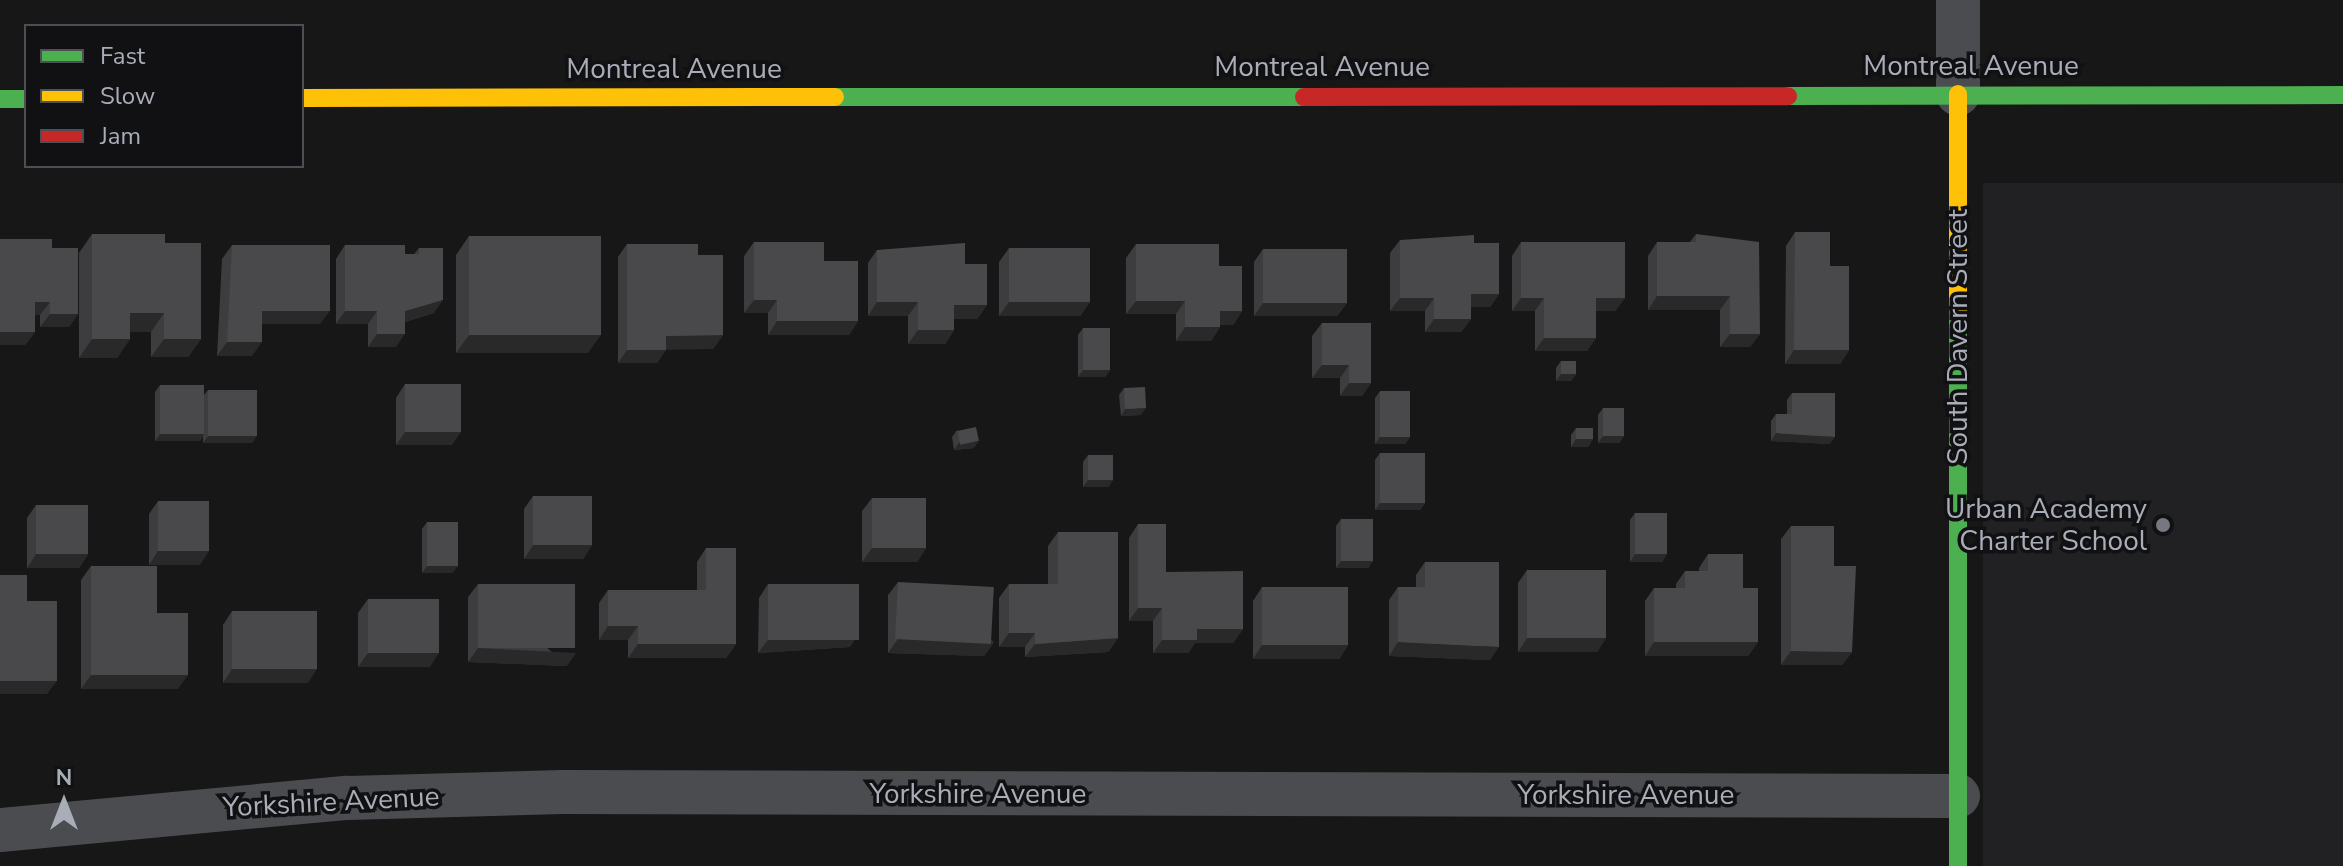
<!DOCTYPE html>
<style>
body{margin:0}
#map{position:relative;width:2343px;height:866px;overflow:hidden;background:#171717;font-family:"Nunito Sans",sans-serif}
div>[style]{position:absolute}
.built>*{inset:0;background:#212123;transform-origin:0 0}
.street>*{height:44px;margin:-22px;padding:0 22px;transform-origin:22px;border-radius:22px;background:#4b4c50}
.fast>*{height:18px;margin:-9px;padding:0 9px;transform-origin:9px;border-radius:9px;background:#4caf50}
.slow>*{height:18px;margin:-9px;padding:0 9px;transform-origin:9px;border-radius:9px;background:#ffc107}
.jam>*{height:18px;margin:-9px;padding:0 9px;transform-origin:9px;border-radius:9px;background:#c62828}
.wall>*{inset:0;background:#3d3d3f}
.shaded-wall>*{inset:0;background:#29292a}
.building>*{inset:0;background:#49494c;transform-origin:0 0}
.dots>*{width:22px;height:22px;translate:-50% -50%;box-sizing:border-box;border:4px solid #111113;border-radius:50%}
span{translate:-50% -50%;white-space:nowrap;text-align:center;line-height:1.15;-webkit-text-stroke:7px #111113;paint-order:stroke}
.street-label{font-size:28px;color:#a8adb8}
.poi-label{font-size:28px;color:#a8adb8}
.right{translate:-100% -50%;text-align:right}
.legend{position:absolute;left:24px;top:24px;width:280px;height:144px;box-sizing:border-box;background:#111113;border:2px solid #4d4f55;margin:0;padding:10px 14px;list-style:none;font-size:24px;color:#a8adb8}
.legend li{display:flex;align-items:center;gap:16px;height:40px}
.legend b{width:40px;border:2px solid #4d4f55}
.north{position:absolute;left:24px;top:762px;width:80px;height:80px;-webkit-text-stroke:6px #111113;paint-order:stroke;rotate:0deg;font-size:22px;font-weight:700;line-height:32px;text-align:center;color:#a8adb8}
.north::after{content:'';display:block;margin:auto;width:28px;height:36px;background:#a8adb8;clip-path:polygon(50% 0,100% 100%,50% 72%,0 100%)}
</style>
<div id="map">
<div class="built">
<div style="left:1983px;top:183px;width:360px;height:683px"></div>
</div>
<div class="street">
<div style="left:1958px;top:0;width:94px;rotate:90deg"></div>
<div style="left:0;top:830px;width:349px;rotate:-5.3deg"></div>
<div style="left:348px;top:798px;width:214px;rotate:-1.6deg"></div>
<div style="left:562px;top:792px;width:1396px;rotate:0.16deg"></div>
</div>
<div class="fast">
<div style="left:1788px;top:96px;width:555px;rotate:-0.1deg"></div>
<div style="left:835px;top:97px;width:469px"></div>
<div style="left:0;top:99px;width:26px"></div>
<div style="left:1958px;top:311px;width:555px;rotate:90deg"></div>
</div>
<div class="slow">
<div style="left:1958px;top:94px;width:217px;rotate:90deg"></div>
<div style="left:302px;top:98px;width:533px;rotate:-0.11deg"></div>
</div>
<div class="jam">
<div style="left:1304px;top:97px;width:484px;rotate:-0.1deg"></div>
</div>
<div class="wall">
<div style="clip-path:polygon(1795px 232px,1830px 266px,1849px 350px,1840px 364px,1785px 364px,1786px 246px)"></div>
<div style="clip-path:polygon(92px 234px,165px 243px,201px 339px,188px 357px,151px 357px,151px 332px,130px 332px,130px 339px,117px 358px,79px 358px,79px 253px)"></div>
<div style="clip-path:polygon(1696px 234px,1760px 334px,1750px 347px,1720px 347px,1720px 310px,1648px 310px,1648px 256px,1657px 242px,1690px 242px)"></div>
<div style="clip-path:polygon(469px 236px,588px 353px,456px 353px,456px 255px)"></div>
<div style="clip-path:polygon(1400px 240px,1474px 243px,1499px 294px,1490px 307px,1471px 307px,1471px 319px,1461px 332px,1425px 332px,1425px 311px,1390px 311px,1390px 253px)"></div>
<div style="clip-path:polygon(754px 242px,824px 261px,858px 321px,849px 335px,768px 335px,768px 313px,744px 313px,744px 256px)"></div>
<div style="clip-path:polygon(1521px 242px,1625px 298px,1615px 311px,1596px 311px,1596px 338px,1587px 351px,1535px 351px,1535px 311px,1512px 311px,1512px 256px)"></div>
<div style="clip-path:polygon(627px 244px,698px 255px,723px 335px,713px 349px,666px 349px,657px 363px,618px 363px,618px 257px)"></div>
<div style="clip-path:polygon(1136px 244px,1219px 266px,1242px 311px,1233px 325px,1220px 325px,1220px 327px,1211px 341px,1176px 341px,1176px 314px,1126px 314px,1126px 258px)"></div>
<div style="clip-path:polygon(232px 245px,320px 324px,262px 324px,252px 356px,217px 356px,222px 259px)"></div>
<div style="clip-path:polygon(345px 245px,405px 254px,414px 254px,419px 248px,434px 313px,405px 322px,396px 347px,368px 347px,368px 324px,336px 324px,336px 259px)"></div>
<div style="clip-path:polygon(52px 248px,78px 314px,69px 327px,40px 327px,40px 315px,35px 315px,35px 332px,25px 345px,0 345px)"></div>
<div style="clip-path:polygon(1009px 248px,1090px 302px,1080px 316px,999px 316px,999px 262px)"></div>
<div style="clip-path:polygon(1263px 249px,1347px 303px,1337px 316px,1254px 316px,1254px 262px)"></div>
<div style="clip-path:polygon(877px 250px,965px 264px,987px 305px,977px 319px,954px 319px,954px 330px,945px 344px,908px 344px,908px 316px,868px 316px,868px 263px)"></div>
<div style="clip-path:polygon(1322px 323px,1371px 383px,1362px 396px,1340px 396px,1340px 378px,1312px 378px,1312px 336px)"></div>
<div style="clip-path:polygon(1083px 328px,1110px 370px,1105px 377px,1078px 377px,1078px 335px)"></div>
<div style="clip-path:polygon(1561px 361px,1576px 374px,1571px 381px,1556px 381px,1556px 368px)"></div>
<div style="clip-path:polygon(405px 384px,452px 445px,396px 445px,396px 398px)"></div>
<div style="clip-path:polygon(160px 385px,204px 395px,208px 390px,252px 443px,203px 443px,203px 436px,200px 441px,155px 441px,155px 392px)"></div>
<div style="clip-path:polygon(1124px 388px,1141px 415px,1121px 416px,1119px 395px)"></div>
<div style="clip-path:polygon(1380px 391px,1410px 437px,1405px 444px,1375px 444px,1375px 398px)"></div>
<div style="clip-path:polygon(1792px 393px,1830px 444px,1771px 441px,1771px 421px,1776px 414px,1787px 414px,1787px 400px)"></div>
<div style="clip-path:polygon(1603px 408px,1624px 436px,1619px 443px,1598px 443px,1598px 415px)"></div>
<div style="clip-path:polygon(1576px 428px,1593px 439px,1588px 447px,1571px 447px,1571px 435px)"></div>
<div style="clip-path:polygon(957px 430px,974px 448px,954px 450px,952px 437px)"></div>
<div style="clip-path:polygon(1380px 453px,1425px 503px,1420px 510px,1375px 510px,1375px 460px)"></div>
<div style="clip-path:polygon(1088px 455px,1113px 480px,1108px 487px,1083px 487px,1083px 462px)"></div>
<div style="clip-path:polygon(533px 496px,592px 545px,583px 559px,524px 559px,524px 509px)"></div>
<div style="clip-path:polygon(872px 498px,926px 548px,917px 562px,862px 562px,862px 511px)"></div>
<div style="clip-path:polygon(158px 501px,200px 565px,149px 565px,149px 514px)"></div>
<div style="clip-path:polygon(36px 505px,88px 554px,79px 568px,27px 568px,27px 518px)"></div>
<div style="clip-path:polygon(1635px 513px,1667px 554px,1662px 562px,1630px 562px,1630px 520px)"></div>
<div style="clip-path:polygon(1341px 519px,1373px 561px,1368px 568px,1336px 568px,1336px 526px)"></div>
<div style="clip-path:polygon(427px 522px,453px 573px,422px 573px,422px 529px)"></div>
<div style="clip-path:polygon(1138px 524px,1166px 572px,1243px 629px,1233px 643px,1195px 643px,1188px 653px,1153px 653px,1153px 621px,1129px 621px,1129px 538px)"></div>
<div style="clip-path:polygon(1791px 526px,1834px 566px,1852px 652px,1842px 665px,1781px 665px,1781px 539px)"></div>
<div style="clip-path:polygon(1058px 532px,1118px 638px,1108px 652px,1025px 657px,1025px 647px,999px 647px,999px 598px,1009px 584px,1048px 584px,1048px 546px)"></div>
<div style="clip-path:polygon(706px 548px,736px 644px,726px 658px,628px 658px,628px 640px,599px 640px,599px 603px,608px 590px,697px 590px,697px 562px)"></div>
<div style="clip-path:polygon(1708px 554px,1743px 588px,1758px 642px,1748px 656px,1645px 656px,1645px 601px,1654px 588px,1676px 588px,1676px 584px,1685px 571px,1699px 571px,1699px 568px)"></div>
<div style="clip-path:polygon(1425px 562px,1490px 660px,1389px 656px,1389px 600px,1398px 587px,1416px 587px,1416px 575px)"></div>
<div style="clip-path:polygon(91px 566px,157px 613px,178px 689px,81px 689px,81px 580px)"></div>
<div style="clip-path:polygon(1527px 570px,1606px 638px,1597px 652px,1518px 652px,1518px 583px)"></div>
<div style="clip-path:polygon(898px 582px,994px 642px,984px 656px,888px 653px,888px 595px)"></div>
<div style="clip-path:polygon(478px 584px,567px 666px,468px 662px,468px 597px)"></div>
<div style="clip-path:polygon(768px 584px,850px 647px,758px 653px,759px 598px)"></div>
<div style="clip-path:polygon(1262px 587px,1348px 645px,1339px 659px,1253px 659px,1253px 601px)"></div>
<div style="clip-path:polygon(368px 599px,430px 667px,358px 667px,358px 613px)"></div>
<div style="clip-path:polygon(232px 611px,308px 683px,223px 683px,223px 625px)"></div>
</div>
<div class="shaded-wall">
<div style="clip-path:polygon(1471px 294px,1499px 294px,1490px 307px,1461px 307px)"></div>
<div style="clip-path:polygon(1657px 296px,1730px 296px,1720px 310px,1648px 310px)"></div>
<div style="clip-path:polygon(1400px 298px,1434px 298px,1425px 311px,1390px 311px)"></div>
<div style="clip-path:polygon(1521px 298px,1544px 298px,1535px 311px,1512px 311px)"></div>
<div style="clip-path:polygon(1596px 298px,1625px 298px,1615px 311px,1587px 311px)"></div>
<div style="clip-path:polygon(443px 300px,434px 313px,396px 325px,405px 311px)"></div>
<div style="clip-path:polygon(754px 300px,777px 300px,768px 313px,744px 313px)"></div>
<div style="clip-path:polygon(1136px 301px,1185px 301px,1176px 314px,1126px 314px)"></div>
<div style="clip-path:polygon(35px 302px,50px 302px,40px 315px,25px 315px)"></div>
<div style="clip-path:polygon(877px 302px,918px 302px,908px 316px,868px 316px)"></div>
<div style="clip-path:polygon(1009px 302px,1090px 302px,1080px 316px,999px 316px)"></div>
<div style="clip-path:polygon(1263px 303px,1347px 303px,1337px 316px,1254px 316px)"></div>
<div style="clip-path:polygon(954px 305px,987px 305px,977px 319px,945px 319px)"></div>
<div style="clip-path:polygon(262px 311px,330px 311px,320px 324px,252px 324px)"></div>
<div style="clip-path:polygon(345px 311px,377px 311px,368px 324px,336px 324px)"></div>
<div style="clip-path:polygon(1220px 311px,1242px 311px,1233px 325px,1211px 325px)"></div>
<div style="clip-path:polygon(130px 313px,164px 313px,151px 332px,117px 332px)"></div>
<div style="clip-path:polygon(50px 314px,78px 314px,69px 327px,40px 327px)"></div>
<div style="clip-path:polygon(1434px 319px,1471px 319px,1461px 332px,1425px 332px)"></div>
<div style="clip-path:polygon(777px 321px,858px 321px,849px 335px,768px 335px)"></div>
<div style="clip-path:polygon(1185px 327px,1220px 327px,1211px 341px,1176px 341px)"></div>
<div style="clip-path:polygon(918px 330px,954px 330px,945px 344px,908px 344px)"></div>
<div style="clip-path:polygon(0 332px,35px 332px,25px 345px,0 345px)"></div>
<div style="clip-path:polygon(377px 334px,405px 334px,396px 347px,368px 347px)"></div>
<div style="clip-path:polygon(1730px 334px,1760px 334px,1750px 347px,1720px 347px)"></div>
<div style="clip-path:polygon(469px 335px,601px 335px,588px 353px,456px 353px)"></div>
<div style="clip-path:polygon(723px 335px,713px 349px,657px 350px,666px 336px)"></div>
<div style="clip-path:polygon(1544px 338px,1596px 338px,1587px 351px,1535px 351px)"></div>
<div style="clip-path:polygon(92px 339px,130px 339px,117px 358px,79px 358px)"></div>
<div style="clip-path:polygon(164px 339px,201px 339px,188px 357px,151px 357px)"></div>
<div style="clip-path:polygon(227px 342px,262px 342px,252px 356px,217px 356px)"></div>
<div style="clip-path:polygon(627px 350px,666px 350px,657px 363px,618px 363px)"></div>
<div style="clip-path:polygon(1794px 350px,1849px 350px,1840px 364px,1785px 364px)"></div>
<div style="clip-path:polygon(1322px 365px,1349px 365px,1340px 378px,1312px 378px)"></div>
<div style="clip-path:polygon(1083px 370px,1110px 370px,1105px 377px,1078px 377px)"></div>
<div style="clip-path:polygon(1561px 374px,1576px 374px,1571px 381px,1556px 381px)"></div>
<div style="clip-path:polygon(1349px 383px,1371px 383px,1362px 396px,1340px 396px)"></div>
<div style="clip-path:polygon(1146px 408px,1141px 415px,1121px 416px,1125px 409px)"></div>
<div style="clip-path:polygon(405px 432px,461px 432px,452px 445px,396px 445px)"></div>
<div style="clip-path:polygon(1776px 433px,1835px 437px,1830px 444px,1771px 441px)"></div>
<div style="clip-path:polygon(160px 434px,204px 434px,200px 441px,155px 441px)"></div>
<div style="clip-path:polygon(208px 436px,257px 436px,252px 443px,203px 443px)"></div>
<div style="clip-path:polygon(1603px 436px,1624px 436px,1619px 443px,1598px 443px)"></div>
<div style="clip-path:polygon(1380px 437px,1410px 437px,1405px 444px,1375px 444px)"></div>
<div style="clip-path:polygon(1576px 439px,1593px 439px,1588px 447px,1571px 447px)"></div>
<div style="clip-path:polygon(979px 441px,974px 448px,954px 450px,959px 443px)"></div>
<div style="clip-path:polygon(1088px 480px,1113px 480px,1108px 487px,1083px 487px)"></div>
<div style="clip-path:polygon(1380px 503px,1425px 503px,1420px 510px,1375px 510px)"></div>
<div style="clip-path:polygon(533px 545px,592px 545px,583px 559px,524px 559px)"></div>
<div style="clip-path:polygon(872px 548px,926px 548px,917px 562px,862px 562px)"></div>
<div style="clip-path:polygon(158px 551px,209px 551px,200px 565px,149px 565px)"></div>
<div style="clip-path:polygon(36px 554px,88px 554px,79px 568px,27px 568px)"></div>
<div style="clip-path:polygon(1635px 554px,1667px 554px,1662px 562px,1630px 562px)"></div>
<div style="clip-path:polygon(1341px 561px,1373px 561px,1368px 568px,1336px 568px)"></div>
<div style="clip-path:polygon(427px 566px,458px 566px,453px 573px,422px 573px)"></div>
<div style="clip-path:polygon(1138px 608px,1162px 608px,1153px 621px,1129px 621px)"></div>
<div style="clip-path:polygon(608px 626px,638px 626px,628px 640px,599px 640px)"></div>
<div style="clip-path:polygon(1197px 629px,1243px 629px,1233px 643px,1195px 643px,1188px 653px,1153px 653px,1162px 640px)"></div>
<div style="clip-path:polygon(1009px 633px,1035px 633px,1025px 647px,999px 647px)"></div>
<div style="clip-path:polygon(859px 634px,850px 647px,758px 653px,768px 640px)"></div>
<div style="clip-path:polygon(1118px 638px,1108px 652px,1025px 657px,1035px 644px)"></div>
<div style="clip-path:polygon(1527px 638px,1606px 638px,1597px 652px,1518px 652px)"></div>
<div style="clip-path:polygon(898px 639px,994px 642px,984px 656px,888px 653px)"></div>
<div style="clip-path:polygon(1398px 642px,1499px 647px,1490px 660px,1389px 656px)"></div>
<div style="clip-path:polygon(1654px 642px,1758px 642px,1748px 656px,1645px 656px)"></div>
<div style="clip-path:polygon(638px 644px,736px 644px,726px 658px,628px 658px)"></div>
<div style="clip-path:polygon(1262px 645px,1348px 645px,1339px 659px,1253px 659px)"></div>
<div style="clip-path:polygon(478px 648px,576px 653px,567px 666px,468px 662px)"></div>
<div style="clip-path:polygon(1791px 651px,1852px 652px,1842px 665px,1781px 665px)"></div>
<div style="clip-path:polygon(368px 653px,439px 653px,430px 667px,358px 667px)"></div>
<div style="clip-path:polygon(232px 669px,317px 669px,308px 683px,223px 683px)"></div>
<div style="clip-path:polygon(91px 675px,188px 675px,178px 689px,81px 689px)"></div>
<div style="clip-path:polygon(0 681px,57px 681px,47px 694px,0 694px)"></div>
</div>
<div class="building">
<div style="clip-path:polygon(1795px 232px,1830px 232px,1830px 266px,1849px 266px,1849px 350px,1794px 350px)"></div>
<div style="clip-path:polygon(92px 234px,165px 234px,165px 243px,201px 243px,201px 339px,164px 339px,164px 313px,130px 313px,130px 339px,92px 339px)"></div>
<div style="clip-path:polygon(1696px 234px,1759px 242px,1760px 334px,1730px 334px,1730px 296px,1657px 296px,1657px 242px,1696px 242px)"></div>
<div style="clip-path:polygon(1474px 235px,1474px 243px,1499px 243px,1499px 294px,1471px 294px,1471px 319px,1434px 319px,1434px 298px,1400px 298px,1400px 240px)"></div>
<div style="left:469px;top:236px;width:132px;height:99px"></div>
<div style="clip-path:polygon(0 239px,52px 239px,52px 248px,78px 248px,78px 314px,50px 314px,50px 302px,35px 302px,35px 332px,0 332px)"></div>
<div style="clip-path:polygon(754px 242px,824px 242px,824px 261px,858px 261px,858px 321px,777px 321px,777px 300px,754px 300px)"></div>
<div style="clip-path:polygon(1521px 242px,1625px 242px,1625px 298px,1596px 298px,1596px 338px,1544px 338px,1544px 298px,1521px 298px)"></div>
<div style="clip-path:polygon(965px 243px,965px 264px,987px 264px,987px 305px,954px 305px,954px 330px,918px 330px,918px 302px,877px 302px,877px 250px)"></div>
<div style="clip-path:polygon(627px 244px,698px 244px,698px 255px,723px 255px,723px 335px,666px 336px,666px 350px,627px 350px)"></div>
<div style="clip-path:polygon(1136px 244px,1219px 244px,1219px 266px,1242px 266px,1242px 311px,1220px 311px,1220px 327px,1185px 327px,1185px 301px,1136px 301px)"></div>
<div style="clip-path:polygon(232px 245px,330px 245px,330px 311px,262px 311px,262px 342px,227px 342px)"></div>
<div style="clip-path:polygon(345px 245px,405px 245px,405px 254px,419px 254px,419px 248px,443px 248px,443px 300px,405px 311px,405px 334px,377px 334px,377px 311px,345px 311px)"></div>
<div style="left:1009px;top:248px;width:81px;height:54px"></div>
<div style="left:1263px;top:249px;width:84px;height:54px"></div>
<div style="clip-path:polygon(1322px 323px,1371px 323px,1371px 383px,1349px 383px,1349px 365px,1322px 365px)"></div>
<div style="left:1083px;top:328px;width:27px;height:42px"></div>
<div style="left:1561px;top:361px;width:15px;height:13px"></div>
<div style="left:405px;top:384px;width:56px;height:48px"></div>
<div style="left:160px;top:385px;width:44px;height:49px"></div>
<div style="left:1145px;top:387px;width:21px;height:21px;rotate:87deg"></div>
<div style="left:208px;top:390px;width:49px;height:46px"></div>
<div style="left:1380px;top:391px;width:30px;height:46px"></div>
<div style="clip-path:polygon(1792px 393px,1835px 393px,1835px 437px,1776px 433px,1776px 414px,1792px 414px)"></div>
<div style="left:1603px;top:408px;width:21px;height:28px"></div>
<div style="left:976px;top:427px;width:14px;height:19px;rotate:78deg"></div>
<div style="left:1576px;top:428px;width:17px;height:11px"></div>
<div style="left:1380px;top:453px;width:45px;height:50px"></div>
<div style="left:1088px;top:455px;width:25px;height:25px"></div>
<div style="left:533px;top:496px;width:59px;height:49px"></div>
<div style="left:872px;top:498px;width:54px;height:50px"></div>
<div style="left:158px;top:501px;width:51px;height:50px"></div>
<div style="left:36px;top:505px;width:52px;height:49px"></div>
<div style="left:1635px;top:513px;width:32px;height:41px"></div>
<div style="left:1341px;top:519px;width:32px;height:42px"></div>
<div style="left:427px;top:522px;width:31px;height:44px"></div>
<div style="clip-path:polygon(1138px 524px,1166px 524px,1166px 572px,1243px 571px,1243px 629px,1197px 629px,1197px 640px,1162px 640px,1162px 608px,1138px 608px)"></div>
<div style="clip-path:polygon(1791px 526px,1834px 526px,1834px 566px,1856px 566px,1852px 652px,1791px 651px)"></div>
<div style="clip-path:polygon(1058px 532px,1118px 532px,1118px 638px,1035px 644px,1035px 633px,1009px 633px,1009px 584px,1058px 584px)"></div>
<div style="clip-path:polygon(706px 548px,736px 548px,736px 644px,638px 644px,638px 626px,608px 626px,608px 590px,706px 590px)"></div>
<div style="clip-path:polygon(1708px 554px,1743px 554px,1743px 588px,1758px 588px,1758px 642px,1654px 642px,1654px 588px,1685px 588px,1685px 571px,1708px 571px)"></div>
<div style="clip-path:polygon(1425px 562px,1499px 562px,1499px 647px,1398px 642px,1398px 587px,1425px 587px)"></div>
<div style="clip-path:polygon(91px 566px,157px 566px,157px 613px,188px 613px,188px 675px,91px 675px)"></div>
<div style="left:1527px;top:570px;width:79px;height:68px"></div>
<div style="clip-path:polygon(0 575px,27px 575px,27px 601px,57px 601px,57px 681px,0 681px)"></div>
<div style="left:898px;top:582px;width:96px;height:57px;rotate:3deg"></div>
<div style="left:478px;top:584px;width:97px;height:64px"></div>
<div style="left:768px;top:584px;width:91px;height:56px"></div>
<div style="left:1262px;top:587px;width:86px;height:58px"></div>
<div style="left:368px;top:599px;width:71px;height:54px"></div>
<div style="left:232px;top:611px;width:85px;height:58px"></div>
</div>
<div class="dots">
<div style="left:2163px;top:525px;background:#757880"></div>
</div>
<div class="street-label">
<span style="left:1971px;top:66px">Montreal Avenue</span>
<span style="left:1322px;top:67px">Montreal Avenue</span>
<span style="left:674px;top:69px">Montreal Avenue</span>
<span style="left:1958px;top:337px;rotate:-90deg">South Davern Street</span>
<span style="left:978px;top:794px">Yorkshire Avenue</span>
<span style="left:1626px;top:795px">Yorkshire Avenue</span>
<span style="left:331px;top:802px;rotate:-3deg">Yorkshire Avenue</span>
</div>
<div class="poi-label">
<span class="right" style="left:2147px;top:525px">Urban Academy<br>Charter School</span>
</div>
<ul class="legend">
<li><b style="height:10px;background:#4caf50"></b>Fast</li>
<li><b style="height:10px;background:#ffc107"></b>Slow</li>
<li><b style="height:10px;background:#c62828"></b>Jam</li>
</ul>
<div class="north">N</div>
</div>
